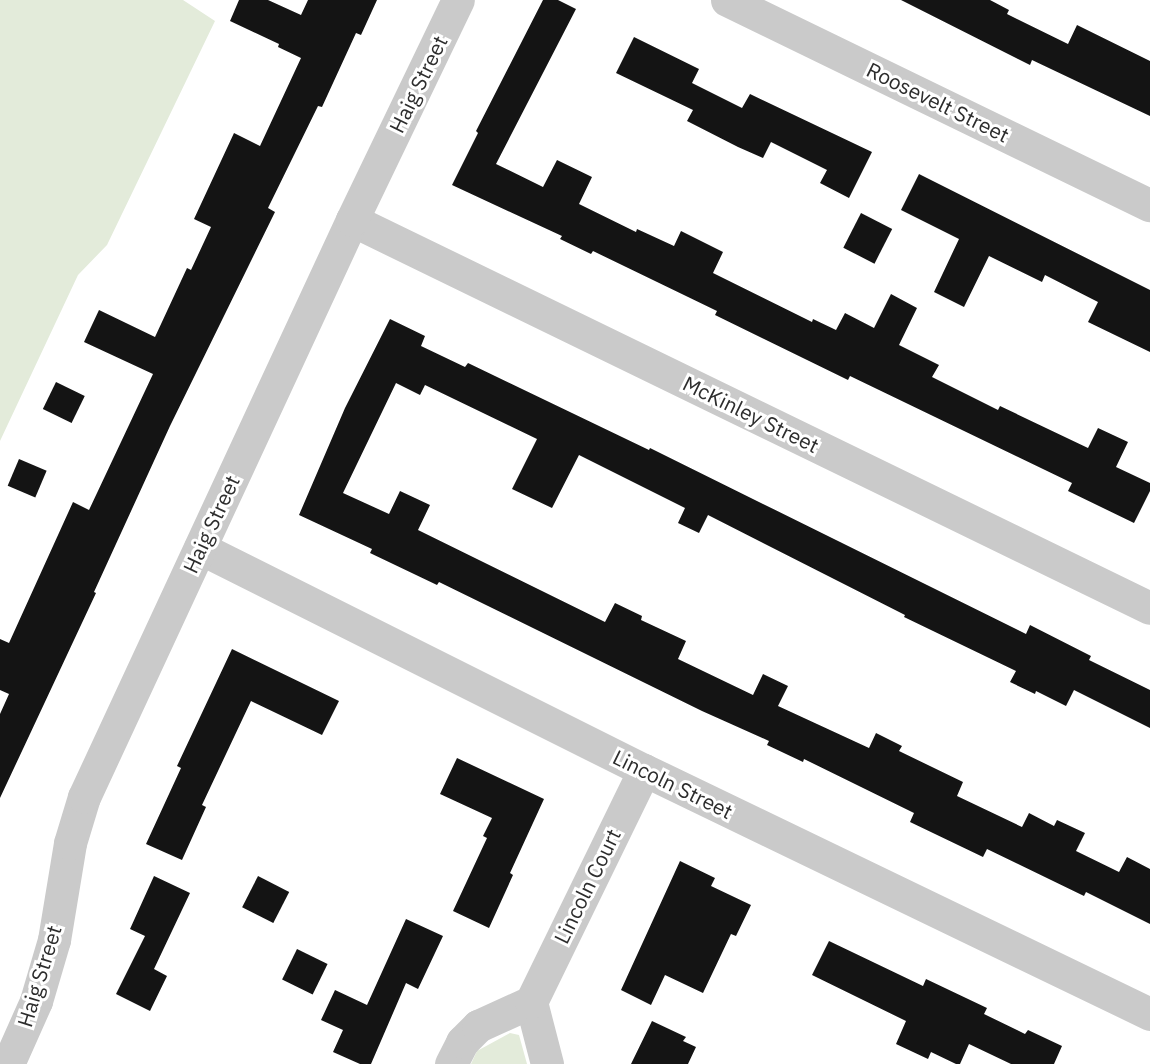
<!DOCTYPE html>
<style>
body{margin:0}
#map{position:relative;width:1150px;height:1064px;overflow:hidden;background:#fff;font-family:"IBM Plex Sans",sans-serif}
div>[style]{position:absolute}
.green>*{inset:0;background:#e3ebda}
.building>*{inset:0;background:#141414;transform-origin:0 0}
.minor>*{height:33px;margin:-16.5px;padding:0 16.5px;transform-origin:16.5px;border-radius:16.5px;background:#cacaca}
span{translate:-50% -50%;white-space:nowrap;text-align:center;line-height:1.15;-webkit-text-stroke:6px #fff;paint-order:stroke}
.street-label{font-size:21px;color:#2d2d2d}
</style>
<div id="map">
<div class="green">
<div style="clip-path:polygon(0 0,183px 0,215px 21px,107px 245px,78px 275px,0 441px)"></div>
<div style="clip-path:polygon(510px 1033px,519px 1035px,527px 1064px,471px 1064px,477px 1051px)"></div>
</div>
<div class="building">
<div style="clip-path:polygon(239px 0,268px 0,301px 15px,308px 0,377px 0,361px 35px,356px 33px,322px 107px,318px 106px,268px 208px,275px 212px,170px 426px,94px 592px,96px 593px,0 798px,0 714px,9px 694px,0 690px,0 639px,9px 643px,73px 502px,89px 510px,153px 374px,84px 342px,99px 310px,155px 337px,187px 268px,191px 270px,211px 227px,194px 219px,234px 133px,260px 146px,301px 58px,278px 47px,279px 44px,230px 21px)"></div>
<div style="clip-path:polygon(543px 0,558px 0,576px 9px,496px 164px,543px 187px,557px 160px,592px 177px,579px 204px,636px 232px,637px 229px,674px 246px,681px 231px,723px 252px,713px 273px,812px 322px,813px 319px,836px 330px,845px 313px,874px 328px,891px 294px,917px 308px,899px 345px,939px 365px,932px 377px,998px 410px,1000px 406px,1088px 448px,1098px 428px,1128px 442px,1116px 467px,1150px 483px,1150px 491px,1134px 523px,1068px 491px,1072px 483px,850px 376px,848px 380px,715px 315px,717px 311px,593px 251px,591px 254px,560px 239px,562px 236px,452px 185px,478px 133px,476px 131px)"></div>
<div style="clip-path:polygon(901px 0,990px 0,1009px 10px,1007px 14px,1068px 44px,1077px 25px,1150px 61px,1150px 116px,1032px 60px,1030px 65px)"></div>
<div style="clip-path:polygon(634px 37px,699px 69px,692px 83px,742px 108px,750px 94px,872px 152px,849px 198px,820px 183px,827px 170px,771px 142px,763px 158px,738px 147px,687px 121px,693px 110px,616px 73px)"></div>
<div style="clip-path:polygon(919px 174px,1150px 290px,1150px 352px,1088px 322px,1098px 302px,1045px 275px,1042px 282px,989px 256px,964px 307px,934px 292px,959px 239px,901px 210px)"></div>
<div style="left:861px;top:213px;width:35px;height:39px;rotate:27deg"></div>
<div style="clip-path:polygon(390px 319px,425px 336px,421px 346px,465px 367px,468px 363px,649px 450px,650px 448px,1026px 634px,1030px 625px,1091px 656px,1089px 660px,1150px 690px,1150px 728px,1074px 690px,1066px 706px,1036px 691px,1035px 694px,1010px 682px,1016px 671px,904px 617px,905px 615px,708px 515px,699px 533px,678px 523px,685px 508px,579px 455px,552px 508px,512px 489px,537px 439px,425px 385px,420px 395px,396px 383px,343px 493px,389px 514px,400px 491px,430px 505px,418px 530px,605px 622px,615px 603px,642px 616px,641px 620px,686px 641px,678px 659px,753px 695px,763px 674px,788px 686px,778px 706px,869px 748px,876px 733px,902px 746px,899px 751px,963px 782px,957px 796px,1022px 827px,1029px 813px,1054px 826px,1057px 820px,1085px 833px,1076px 851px,1119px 872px,1127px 857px,1150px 869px,1150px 924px,1086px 892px,1084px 896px,987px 849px,983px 857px,910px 822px,914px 813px,804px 759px,803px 762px,767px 745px,769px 741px,702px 711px,439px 582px,437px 585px,370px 553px,372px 549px,299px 515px,345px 408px)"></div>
<div style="left:56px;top:382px;width:32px;height:30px;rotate:26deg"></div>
<div style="left:19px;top:459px;width:30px;height:29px;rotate:23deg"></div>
<div style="clip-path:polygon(232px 649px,339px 701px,322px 735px,251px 701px,202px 805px,206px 807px,182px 860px,146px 844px,181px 768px,177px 766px)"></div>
<div style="clip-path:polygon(457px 758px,544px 799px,510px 873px,513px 875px,489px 928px,453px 911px,487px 838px,483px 836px,492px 818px,440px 794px)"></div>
<div style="clip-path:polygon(680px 861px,715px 878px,711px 886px,751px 905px,736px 936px,731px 934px,703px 993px,665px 975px,651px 1005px,621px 990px)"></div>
<div style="clip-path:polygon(154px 876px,190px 893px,154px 969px,167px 976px,150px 1011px,116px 994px,145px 936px,130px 929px)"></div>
<div style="left:258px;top:876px;width:35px;height:35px;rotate:27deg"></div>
<div style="clip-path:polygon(406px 919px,443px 936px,418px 989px,406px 983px,371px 1064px,360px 1064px,333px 1052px,343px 1030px,321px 1020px,335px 990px,367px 1005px)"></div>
<div style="clip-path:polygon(829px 941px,923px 986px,926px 979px,987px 1008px,984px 1014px,1025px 1034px,1028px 1030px,1062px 1046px,1054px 1064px,1011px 1064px,969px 1044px,960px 1064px,956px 1064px,931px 1052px,928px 1059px,896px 1044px,906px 1021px,812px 975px)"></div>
<div style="left:297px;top:949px;width:34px;height:34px;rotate:26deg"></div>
<div style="clip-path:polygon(652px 1021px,686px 1037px,683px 1041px,696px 1047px,688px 1064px,631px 1064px)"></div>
</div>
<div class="minor">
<div style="left:727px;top:0;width:470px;rotate:25.9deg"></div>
<div style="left:352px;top:220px;width:887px;rotate:25.93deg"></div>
<div style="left:200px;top:548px;width:496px;rotate:26.6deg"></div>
<div style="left:644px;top:770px;width:562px;rotate:25.74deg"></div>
<div style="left:531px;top:1002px;width:64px;rotate:75.5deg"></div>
<div style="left:8px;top:1064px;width:69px;rotate:-66deg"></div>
<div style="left:36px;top:1001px;width:64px;rotate:-73.6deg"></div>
<div style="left:54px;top:940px;width:98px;rotate:-80.6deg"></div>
<div style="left:70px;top:843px;width:48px;rotate:-73.1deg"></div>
<div style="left:84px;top:797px;width:636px;rotate:-65.09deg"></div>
<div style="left:352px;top:220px;width:244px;rotate:-64.3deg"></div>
<div style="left:451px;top:1064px;width:25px;rotate:-63deg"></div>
<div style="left:462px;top:1042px;width:23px;rotate:-45deg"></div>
<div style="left:478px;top:1026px;width:58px;rotate:-24.4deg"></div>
<div style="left:531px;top:1002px;width:258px;rotate:-64deg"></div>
</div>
<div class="street-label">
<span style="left:418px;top:84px;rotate:-64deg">Haig Street</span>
<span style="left:938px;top:102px;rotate:26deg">Roosevelt Street</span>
<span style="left:751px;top:414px;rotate:26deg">McKinley Street</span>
<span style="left:211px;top:524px;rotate:-65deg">Haig Street</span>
<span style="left:673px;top:784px;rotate:26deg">Lincoln Street</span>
<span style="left:587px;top:886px;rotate:-64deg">Lincoln Court</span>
<span style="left:39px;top:976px;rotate:-73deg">Haig Street</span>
</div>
</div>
